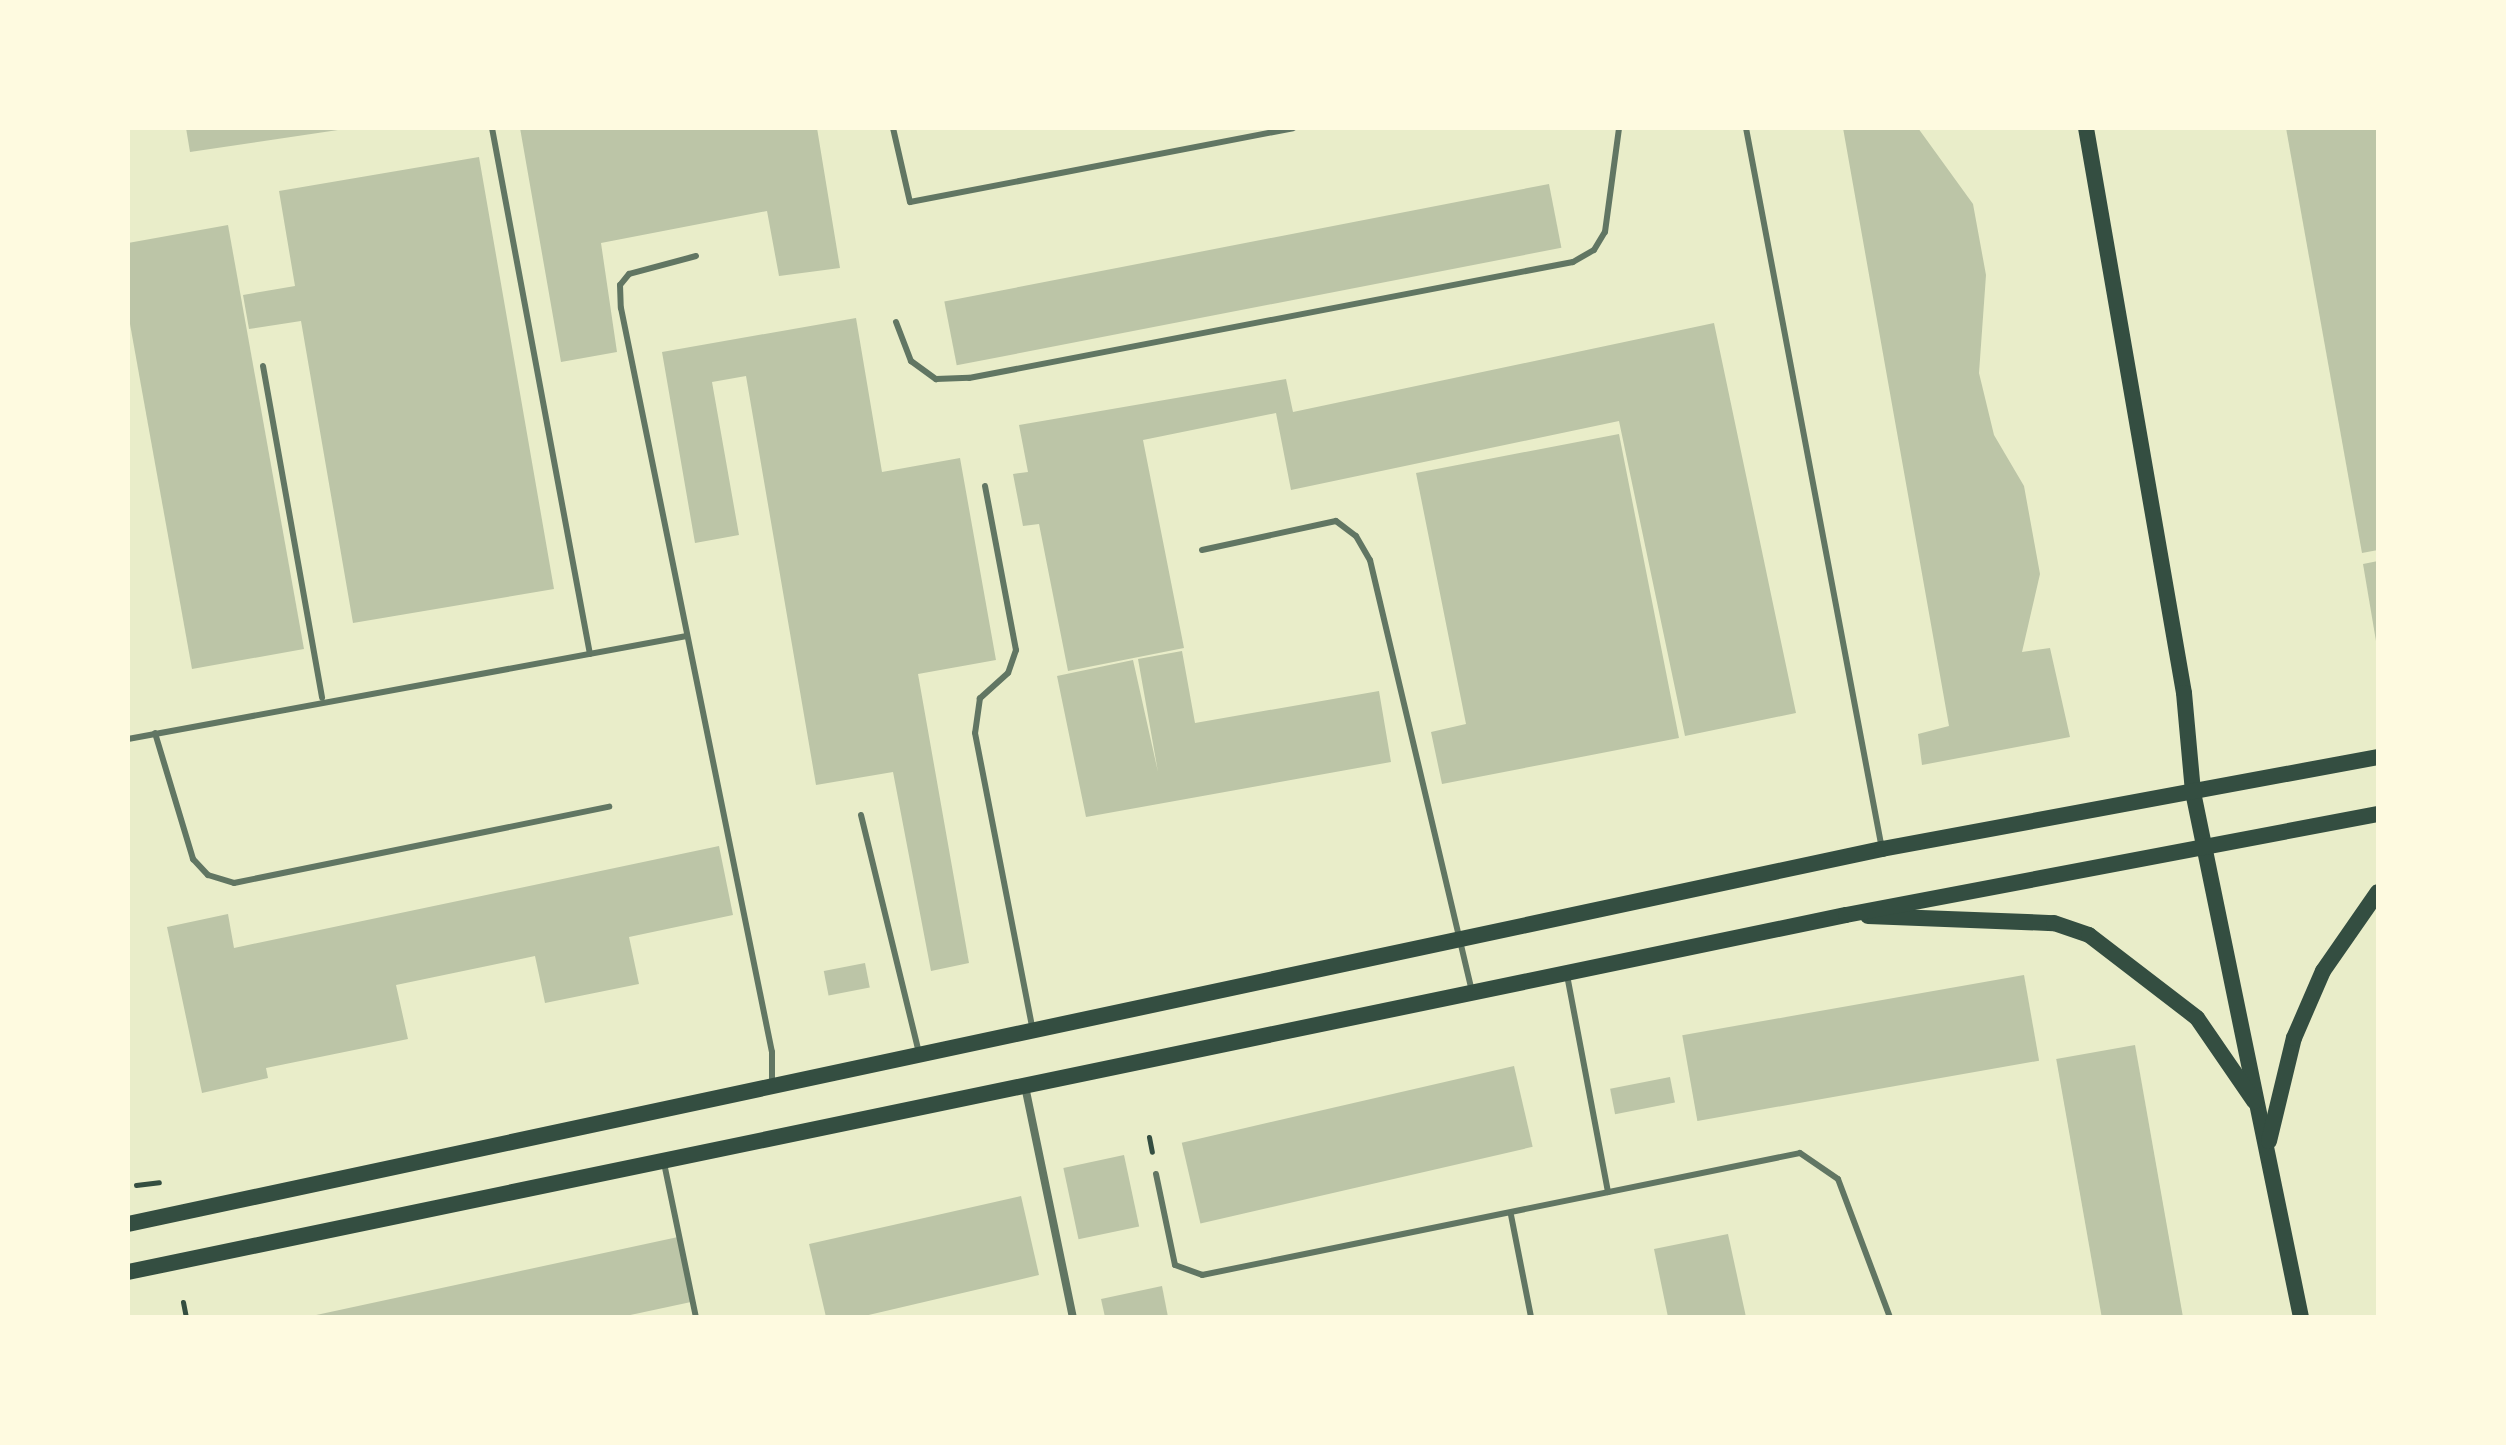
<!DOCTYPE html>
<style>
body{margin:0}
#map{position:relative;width:2506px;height:1445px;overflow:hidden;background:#e9edc9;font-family:"Open Sans",sans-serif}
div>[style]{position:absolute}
.building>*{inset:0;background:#bcc5a7;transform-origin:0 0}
.path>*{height:5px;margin:-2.5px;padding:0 2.5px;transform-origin:2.5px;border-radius:2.5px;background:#344e41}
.service>*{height:6px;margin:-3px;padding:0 3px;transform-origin:3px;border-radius:3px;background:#617663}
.minor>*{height:8px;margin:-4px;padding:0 4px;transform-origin:4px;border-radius:4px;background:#617663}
.secondary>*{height:16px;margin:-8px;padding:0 8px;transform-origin:8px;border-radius:8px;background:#344e41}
span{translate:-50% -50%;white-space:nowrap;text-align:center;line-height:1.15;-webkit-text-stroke:7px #fefae0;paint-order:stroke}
.frame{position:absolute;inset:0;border:130px solid #fefae0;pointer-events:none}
</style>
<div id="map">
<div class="building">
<div style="clip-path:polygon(186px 128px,338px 128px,338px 130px,190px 152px)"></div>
<div style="clip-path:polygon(520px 128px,817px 128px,840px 268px,779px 276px,767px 211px,601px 243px,617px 352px,561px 362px)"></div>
<div style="clip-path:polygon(1843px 128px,1918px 128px,1973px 204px,1986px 275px,1979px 373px,1994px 435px,2024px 486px,2040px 574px,2022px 652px,2050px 648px,2070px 737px,1922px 765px,1918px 734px,1949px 726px)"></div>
<div style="clip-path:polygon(2286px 128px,2378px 128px,2378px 550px,2362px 553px)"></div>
<div style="clip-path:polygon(479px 157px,554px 589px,353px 623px,301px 321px,249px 329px,243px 295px,295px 286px,279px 191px)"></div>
<div style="left:1549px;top:184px;width:65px;height:616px;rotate:79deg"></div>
<div style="clip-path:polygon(228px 225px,304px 649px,192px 669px,128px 313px,128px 243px)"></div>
<div style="clip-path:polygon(856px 318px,882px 472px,960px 458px,996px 660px,918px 674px,969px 963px,931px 971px,893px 772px,816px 785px,746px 376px,712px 382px,739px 535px,695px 543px,662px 352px)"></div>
<div style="clip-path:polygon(1714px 323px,1796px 713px,1685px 736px,1619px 421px,1291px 490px,1276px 413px,1143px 440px,1184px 648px,1068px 671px,1039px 524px,1023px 526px,1013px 474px,1028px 472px,1019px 425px,1286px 379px,1293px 412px)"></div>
<div style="clip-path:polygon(1619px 434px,1679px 738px,1442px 784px,1431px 732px,1466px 724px,1416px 473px)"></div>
<div style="clip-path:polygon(2378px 561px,2378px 641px,2376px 641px,2363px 564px)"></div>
<div style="clip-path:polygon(1182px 651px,1195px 723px,1379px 691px,1391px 762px,1086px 817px,1057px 676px,1133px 660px,1158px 772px,1138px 659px)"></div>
<div style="clip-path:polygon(719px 846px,733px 915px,629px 937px,639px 984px,545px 1003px,535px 956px,396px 985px,408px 1039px,266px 1068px,268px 1078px,202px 1093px,167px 927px,228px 914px,234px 948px)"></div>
<div style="left:865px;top:963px;width:25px;height:42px;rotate:79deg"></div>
<div style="left:2024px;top:975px;width:87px;height:347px;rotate:80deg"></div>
<div style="left:2135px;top:1045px;width:276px;height:80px;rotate:80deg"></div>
<div style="left:1514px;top:1066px;width:83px;height:341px;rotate:77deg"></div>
<div style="left:1670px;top:1077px;width:26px;height:61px;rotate:79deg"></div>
<div style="left:1124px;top:1155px;width:73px;height:62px;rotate:78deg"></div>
<div style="clip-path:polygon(1021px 1196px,1039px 1275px,860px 1317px,826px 1317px,809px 1244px)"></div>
<div style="clip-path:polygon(1728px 1234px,1746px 1317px,1668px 1317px,1654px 1249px)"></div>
<div style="clip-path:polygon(678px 1237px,691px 1302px,621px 1317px,307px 1317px)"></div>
<div style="clip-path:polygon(1162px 1286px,1168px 1317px,1105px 1317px,1101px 1299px)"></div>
</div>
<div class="path">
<div style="left:1149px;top:1137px;width:15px;rotate:79deg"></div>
<div style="left:136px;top:1185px;width:23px;rotate:-7deg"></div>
<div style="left:183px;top:1302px;width:15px;rotate:79deg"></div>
</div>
<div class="service">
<div style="left:492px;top:128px;width:535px;rotate:79.45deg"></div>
<div style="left:893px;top:128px;width:76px;rotate:77.1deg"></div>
<div style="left:910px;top:202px;width:390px;rotate:-10.9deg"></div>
<div style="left:1746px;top:128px;width:734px;rotate:79.32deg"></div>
<div style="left:696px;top:256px;width:69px;rotate:165deg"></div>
<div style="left:629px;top:274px;width:14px;rotate:129deg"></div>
<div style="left:620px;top:285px;width:23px;rotate:88deg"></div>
<div style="left:621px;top:308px;width:759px;rotate:78.53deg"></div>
<div style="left:772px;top:1052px;width:32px;rotate:90deg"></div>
<div style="left:896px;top:322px;width:42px;rotate:69deg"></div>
<div style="left:911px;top:361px;width:31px;rotate:36deg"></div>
<div style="left:936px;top:379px;width:33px;rotate:-2deg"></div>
<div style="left:969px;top:378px;width:615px;rotate:-10.87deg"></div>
<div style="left:1573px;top:262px;width:24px;rotate:-30deg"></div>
<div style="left:1594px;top:250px;width:21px;rotate:-59deg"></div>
<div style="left:1605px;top:232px;width:105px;rotate:-82.3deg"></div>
<div style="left:263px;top:366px;width:337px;rotate:79.9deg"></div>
<div style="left:985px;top:486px;width:167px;rotate:79.3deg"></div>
<div style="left:1016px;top:650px;width:24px;rotate:109deg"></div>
<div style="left:1008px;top:673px;width:38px;rotate:138deg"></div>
<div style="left:980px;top:698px;width:35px;rotate:98deg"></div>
<div style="left:975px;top:733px;width:304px;rotate:79deg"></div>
<div style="left:1202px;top:550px;width:137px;rotate:-12.2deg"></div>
<div style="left:1336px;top:521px;width:25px;rotate:37deg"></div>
<div style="left:1356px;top:536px;width:28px;rotate:60deg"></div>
<div style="left:1370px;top:560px;width:444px;rotate:76.7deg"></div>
<div style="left:155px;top:733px;width:132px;rotate:73.2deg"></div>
<div style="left:193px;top:859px;width:22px;rotate:47deg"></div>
<div style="left:208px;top:875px;width:27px;rotate:17deg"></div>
<div style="left:234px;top:883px;width:383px;rotate:-11.5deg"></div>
<div style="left:128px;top:739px;width:568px;rotate:-10.44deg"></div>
<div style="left:861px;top:815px;width:245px;rotate:76.3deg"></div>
<div style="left:1567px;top:975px;width:221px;rotate:79.3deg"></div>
<div style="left:664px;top:1163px;width:157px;rotate:78.3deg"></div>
<div style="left:1156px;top:1174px;width:93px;rotate:78.2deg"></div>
<div style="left:1175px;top:1265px;width:29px;rotate:20deg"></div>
<div style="left:1202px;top:1275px;width:610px;rotate:-11.53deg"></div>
<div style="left:1800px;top:1153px;width:46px;rotate:34.4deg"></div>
<div style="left:1838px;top:1179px;width:147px;rotate:69.4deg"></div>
<div style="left:1511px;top:1215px;width:104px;rotate:78.9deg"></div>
</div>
<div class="minor">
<div style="left:1026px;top:1091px;width:231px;rotate:78.3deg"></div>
</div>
<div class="secondary">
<div style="left:2086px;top:128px;width:573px;rotate:80.16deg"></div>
<div style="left:2184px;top:693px;width:99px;rotate:84.8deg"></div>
<div style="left:2193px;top:792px;width:536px;rotate:78.38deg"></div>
<div style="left:1868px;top:916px;width:186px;rotate:2.2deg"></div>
<div style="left:2054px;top:923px;width:37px;rotate:19deg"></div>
<div style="left:2089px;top:935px;width:136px;rotate:37.5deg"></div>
<div style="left:2197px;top:1018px;width:101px;rotate:55.5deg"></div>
<div style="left:2269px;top:1141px;width:106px;rotate:-76.4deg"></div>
<div style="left:2294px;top:1038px;width:73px;rotate:-66.6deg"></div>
<div style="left:2323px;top:971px;width:96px;rotate:-55.2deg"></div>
<div style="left:128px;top:1224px;width:1794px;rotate:-12.07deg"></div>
<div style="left:1882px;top:849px;width:504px;rotate:-10.51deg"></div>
<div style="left:128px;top:1272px;width:1755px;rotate:-11.74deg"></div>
<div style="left:1846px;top:915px;width:542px;rotate:-10.75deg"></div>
</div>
<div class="frame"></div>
</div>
